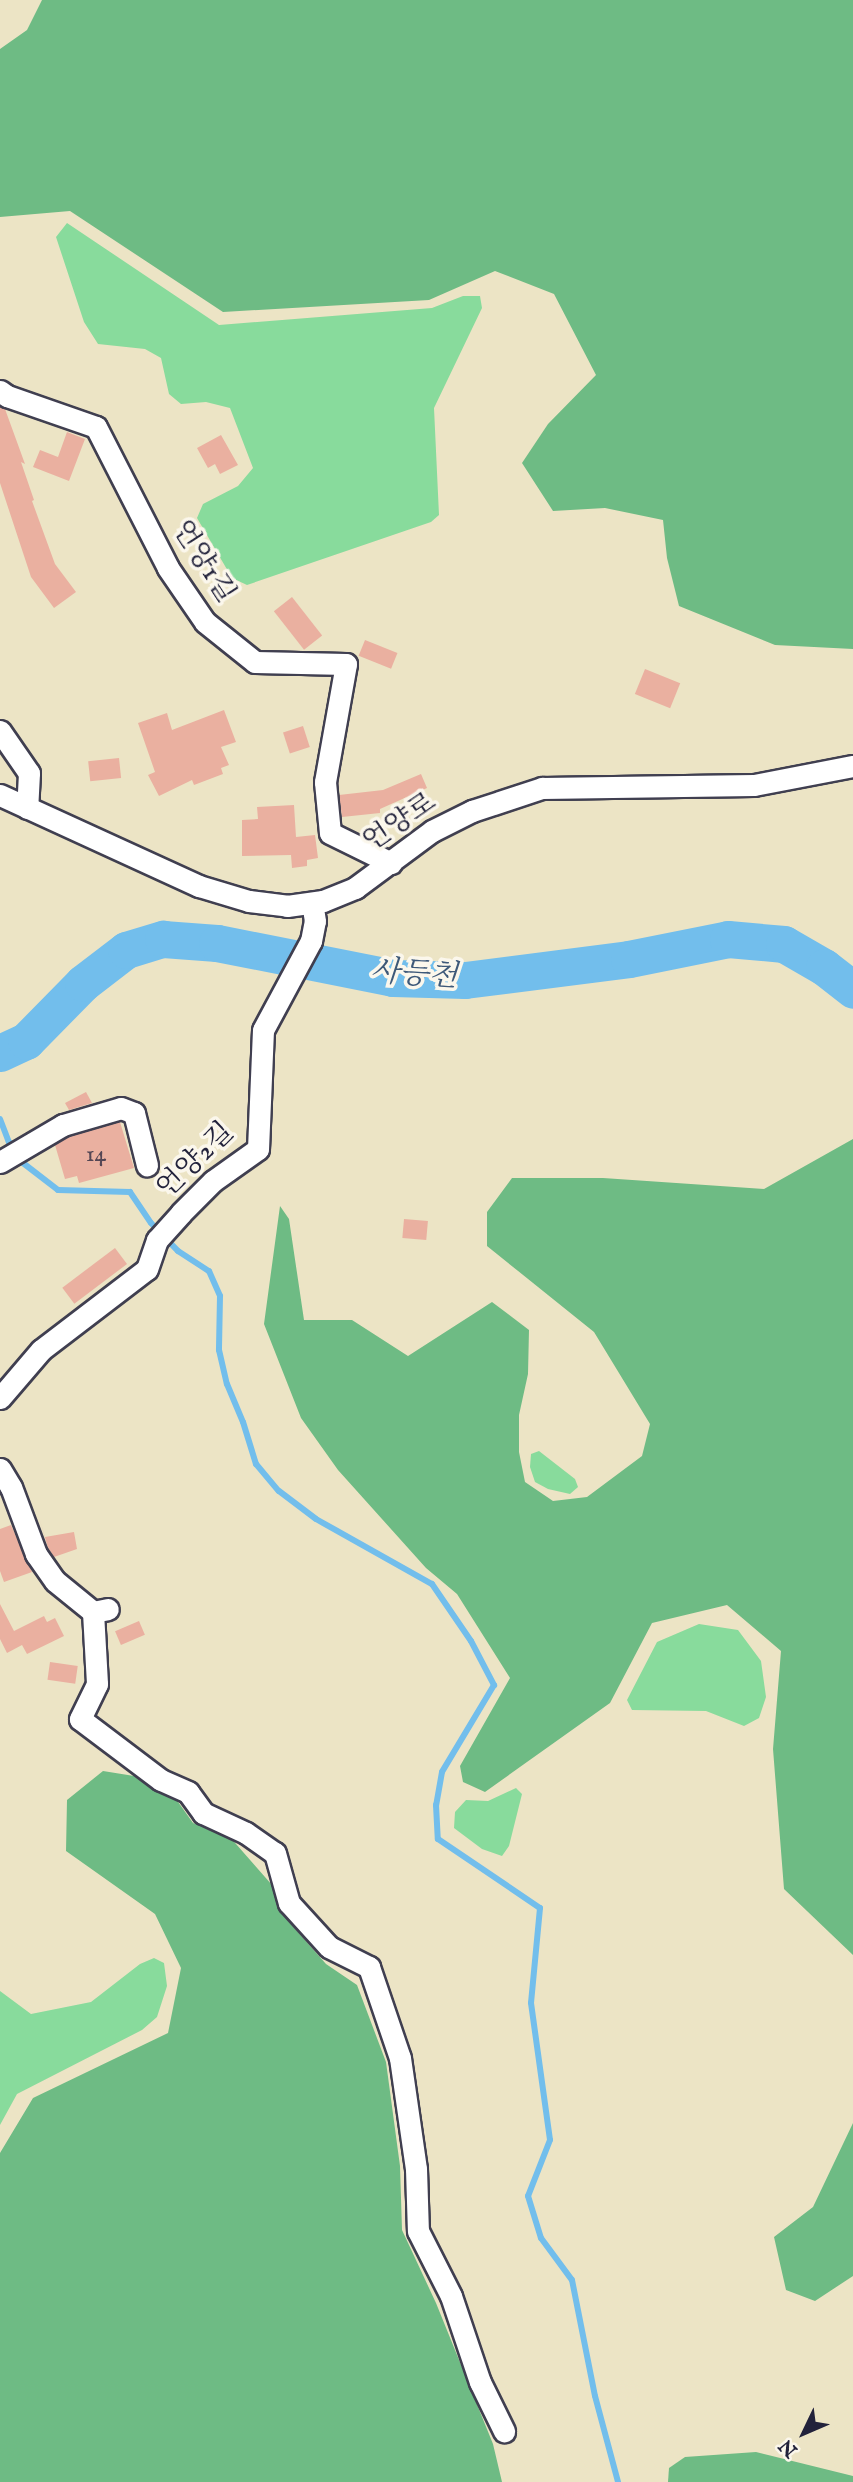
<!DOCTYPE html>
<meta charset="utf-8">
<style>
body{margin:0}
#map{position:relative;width:853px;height:2482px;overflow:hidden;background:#ece4c5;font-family:"IM FELL English","Noto Serif KR",serif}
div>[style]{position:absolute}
.green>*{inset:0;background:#88db9c}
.forest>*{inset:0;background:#6ebb84}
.stream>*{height:6px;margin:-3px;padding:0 3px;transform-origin:3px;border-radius:3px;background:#72beec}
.river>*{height:37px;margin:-18.5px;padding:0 18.5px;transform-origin:18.5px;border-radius:18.5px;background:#72beec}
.building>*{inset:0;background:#eab0a0;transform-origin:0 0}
.roads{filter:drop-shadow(2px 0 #403f50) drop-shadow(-2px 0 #403f50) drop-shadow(0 2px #403f50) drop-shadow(0 -2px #403f50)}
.minor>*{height:21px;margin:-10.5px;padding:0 10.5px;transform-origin:10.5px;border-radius:10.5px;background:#fff}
span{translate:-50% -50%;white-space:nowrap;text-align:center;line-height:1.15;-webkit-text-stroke:7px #fbf7ec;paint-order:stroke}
.number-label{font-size:24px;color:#544654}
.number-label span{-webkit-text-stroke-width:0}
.street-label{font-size:28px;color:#22223b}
.water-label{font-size:30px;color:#3e5979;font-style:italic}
.north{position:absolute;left:769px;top:2398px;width:70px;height:70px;-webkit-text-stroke:5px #fbf7ec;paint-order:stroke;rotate:226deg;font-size:19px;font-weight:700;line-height:28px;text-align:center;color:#22223b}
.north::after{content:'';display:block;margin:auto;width:24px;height:32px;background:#22223b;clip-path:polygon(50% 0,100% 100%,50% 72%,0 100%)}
</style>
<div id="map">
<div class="green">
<div style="clip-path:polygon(67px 223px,219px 325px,432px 308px,463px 296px,480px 296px,482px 308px,434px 408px,439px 515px,431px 522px,247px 585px,232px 578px,197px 518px,203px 504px,238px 486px,253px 468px,230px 408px,206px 402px,181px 404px,169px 394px,161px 358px,145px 349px,98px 344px,84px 322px,56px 237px)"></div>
<div style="clip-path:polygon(539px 1451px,575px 1479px,578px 1487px,570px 1494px,548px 1489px,535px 1482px,530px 1467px,531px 1454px)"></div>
<div style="clip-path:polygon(699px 1624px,738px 1630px,761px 1661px,766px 1697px,759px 1718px,744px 1726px,706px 1711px,632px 1710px,627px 1700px,657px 1642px)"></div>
<div style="clip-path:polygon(516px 1788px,522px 1794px,509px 1846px,502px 1856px,482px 1849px,454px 1828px,455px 1812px,466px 1800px,488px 1801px)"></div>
<div style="clip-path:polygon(154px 1958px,164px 1963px,167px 1986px,157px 2017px,142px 2030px,17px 2094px,0 2125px,0 1991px,31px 2014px,91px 2002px,140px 1964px)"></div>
</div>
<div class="forest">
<div style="clip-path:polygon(42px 0,853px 0,853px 649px,775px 645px,679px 606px,667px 558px,663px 520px,605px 508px,553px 511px,522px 463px,548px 424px,596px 375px,554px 294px,495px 271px,429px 300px,223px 312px,70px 211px,0 217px,0 49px,27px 30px)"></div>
<div style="clip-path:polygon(853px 1139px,853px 1955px,784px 1889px,773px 1749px,781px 1651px,727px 1605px,652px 1623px,610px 1703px,485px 1792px,463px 1782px,460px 1766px,510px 1678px,457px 1594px,426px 1568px,338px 1470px,301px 1418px,264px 1324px,280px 1206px,289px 1219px,304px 1320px,352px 1320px,408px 1356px,492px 1302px,529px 1330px,528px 1374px,519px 1415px,519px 1452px,525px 1482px,553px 1501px,587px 1497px,642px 1456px,650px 1424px,594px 1332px,487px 1246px,487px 1212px,512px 1178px,603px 1178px,764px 1189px)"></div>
<div style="clip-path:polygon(103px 1771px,134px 1776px,176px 1799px,193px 1823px,229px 1836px,272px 1885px,289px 1922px,326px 1964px,357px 1985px,386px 2062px,400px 2166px,402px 2230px,436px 2303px,493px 2444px,502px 2482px,0 2482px,0 2153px,33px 2098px,168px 2033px,181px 1968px,155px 1914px,66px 1851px,67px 1800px)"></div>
<div style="clip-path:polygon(853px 2123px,853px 2276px,815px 2301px,786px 2290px,774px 2237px,813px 2207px)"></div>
<div style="clip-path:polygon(756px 2452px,853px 2476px,853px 2482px,668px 2482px,669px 2468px,685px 2457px)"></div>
</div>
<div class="stream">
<div style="left:0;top:1119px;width:25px;rotate:69deg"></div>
<div style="left:9px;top:1142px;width:25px;rotate:56deg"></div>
<div style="left:23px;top:1163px;width:44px;rotate:37.6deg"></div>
<div style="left:58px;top:1190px;width:72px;rotate:1.6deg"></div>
<div style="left:130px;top:1192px;width:37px;rotate:56deg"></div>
<div style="left:151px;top:1223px;width:39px;rotate:46deg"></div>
<div style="left:178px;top:1251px;width:37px;rotate:33deg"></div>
<div style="left:209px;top:1271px;width:27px;rotate:66deg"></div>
<div style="left:220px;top:1296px;width:54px;rotate:91.1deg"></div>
<div style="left:219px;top:1350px;width:35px;rotate:77deg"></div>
<div style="left:227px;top:1384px;width:41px;rotate:67.2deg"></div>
<div style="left:243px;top:1422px;width:44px;rotate:72.8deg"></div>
<div style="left:256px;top:1464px;width:35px;rotate:50deg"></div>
<div style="left:279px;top:1491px;width:46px;rotate:37.1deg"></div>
<div style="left:316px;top:1519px;width:133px;rotate:29.3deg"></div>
<div style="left:432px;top:1584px;width:69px;rotate:55.6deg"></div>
<div style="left:471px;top:1641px;width:50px;rotate:62.4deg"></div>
<div style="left:494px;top:1685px;width:101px;rotate:120.9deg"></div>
<div style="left:442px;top:1772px;width:34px;rotate:100deg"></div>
<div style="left:436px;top:1805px;width:34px;rotate:87deg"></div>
<div style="left:438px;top:1839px;width:123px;rotate:34.1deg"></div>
<div style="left:540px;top:1908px;width:95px;rotate:95.4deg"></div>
<div style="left:531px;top:2003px;width:138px;rotate:82.1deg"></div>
<div style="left:550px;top:2140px;width:60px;rotate:111.4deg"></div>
<div style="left:528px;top:2196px;width:44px;rotate:72.8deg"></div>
<div style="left:541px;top:2238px;width:52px;rotate:53.6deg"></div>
<div style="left:572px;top:2280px;width:118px;rotate:78.8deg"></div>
<div style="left:595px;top:2396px;width:89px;rotate:75deg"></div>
</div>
<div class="river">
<div style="left:0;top:1053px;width:29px;rotate:-25deg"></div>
<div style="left:26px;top:1041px;width:81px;rotate:-45.5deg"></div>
<div style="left:83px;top:983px;width:54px;rotate:-37.5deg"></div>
<div style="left:126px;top:950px;width:39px;rotate:-17deg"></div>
<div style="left:163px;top:939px;width:54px;rotate:4.2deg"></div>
<div style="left:217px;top:943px;width:179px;rotate:11.2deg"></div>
<div style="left:393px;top:978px;width:72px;rotate:1.6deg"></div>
<div style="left:465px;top:980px;width:165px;rotate:-7.3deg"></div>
<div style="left:629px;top:959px;width:101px;rotate:-11.4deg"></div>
<div style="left:728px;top:939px;width:56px;rotate:5.1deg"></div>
<div style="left:784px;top:944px;width:46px;rotate:29.9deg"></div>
<div style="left:824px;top:967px;width:37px;rotate:38deg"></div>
</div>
<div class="building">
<div style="clip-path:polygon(0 407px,5px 409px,25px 464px,21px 462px,34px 500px,32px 501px,55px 564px,76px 592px,54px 608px,31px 577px,0 483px)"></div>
<div style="clip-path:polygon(67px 432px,85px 439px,69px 481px,33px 467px,40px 450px,58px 457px)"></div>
<div style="clip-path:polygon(221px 435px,238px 465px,220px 474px,215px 464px,208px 468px,197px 448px)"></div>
<div style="left:292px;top:597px;width:49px;height:23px;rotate:52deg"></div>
<div style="left:365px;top:640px;width:35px;height:17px;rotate:22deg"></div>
<div style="left:645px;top:669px;width:38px;height:27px;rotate:22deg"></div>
<div style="clip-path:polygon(224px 710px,236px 742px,221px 747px,229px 765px,221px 768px,223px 774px,194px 785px,192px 780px,159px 796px,148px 775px,155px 772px,138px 723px,167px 713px,172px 730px)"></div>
<div style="left:303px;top:726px;width:22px;height:21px;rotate:72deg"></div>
<div style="left:119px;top:758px;width:20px;height:31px;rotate:84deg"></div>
<div style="clip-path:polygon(421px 774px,427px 788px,380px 809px,380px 813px,342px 817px,339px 795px,383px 790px)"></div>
<div style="clip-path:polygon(294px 805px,296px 837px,315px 835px,318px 858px,307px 860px,307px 866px,292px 868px,291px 855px,242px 856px,242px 820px,258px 819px,257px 807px)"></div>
<div style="clip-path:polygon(86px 1092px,92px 1103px,69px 1110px,65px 1103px)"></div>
<div style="clip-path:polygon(120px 1122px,134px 1168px,79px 1183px,77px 1176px,65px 1179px,55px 1145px,68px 1137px)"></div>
<div style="left:404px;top:1219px;width:24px;height:19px;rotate:5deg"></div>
<div style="left:115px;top:1248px;width:20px;height:66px;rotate:53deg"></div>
<div style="clip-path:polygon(39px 1517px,45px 1537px,74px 1532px,77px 1549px,54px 1557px,48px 1548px)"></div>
<div style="clip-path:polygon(11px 1525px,32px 1572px,4px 1582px,0 1571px,0 1529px)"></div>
<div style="clip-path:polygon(0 1604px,14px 1631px,44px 1616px,47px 1622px,55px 1618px,64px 1636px,27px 1654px,22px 1645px,7px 1653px,0 1639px)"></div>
<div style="left:139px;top:1621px;width:15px;height:26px;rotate:67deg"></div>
<div style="left:50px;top:1662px;width:28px;height:18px;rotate:8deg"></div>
</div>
<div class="roads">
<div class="minor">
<div style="left:0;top:391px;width:9px;rotate:36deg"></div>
<div style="left:7px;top:396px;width:94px;rotate:19.2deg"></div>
<div style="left:96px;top:427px;width:158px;rotate:62.9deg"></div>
<div style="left:168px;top:568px;width:65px;rotate:55.6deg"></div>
<div style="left:205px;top:622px;width:64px;rotate:38.7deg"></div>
<div style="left:255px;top:662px;width:91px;rotate:1.3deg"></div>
<div style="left:346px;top:664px;width:120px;rotate:100.1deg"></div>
<div style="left:325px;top:782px;width:51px;rotate:84.4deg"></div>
<div style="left:330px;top:833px;width:68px;rotate:26.2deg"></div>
<div style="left:0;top:731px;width:51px;rotate:55.4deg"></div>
<div style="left:29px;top:773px;width:35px;rotate:93deg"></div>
<div style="left:0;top:795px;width:219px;rotate:24.6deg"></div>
<div style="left:199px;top:886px;width:52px;rotate:16.7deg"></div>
<div style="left:249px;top:901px;width:38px;rotate:7deg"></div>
<div style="left:287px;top:906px;width:36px;rotate:-8deg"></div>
<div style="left:323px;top:901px;width:35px;rotate:-22deg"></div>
<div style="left:355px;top:888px;width:96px;rotate:-36.5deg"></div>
<div style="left:432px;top:831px;width:45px;rotate:-26.6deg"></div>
<div style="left:472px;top:811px;width:74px;rotate:-18.2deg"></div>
<div style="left:542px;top:788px;width:212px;rotate:-0.8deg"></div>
<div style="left:754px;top:785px;width:101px;rotate:-10.9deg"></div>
<div style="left:0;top:1162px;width:73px;rotate:-30.4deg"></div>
<div style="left:63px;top:1125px;width:60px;rotate:-16.3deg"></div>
<div style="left:121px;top:1108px;width:14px;rotate:21deg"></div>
<div style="left:134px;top:1113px;width:54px;rotate:76deg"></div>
<div style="left:0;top:1398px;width:63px;rotate:-49.5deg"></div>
<div style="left:41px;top:1350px;width:133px;rotate:-37.4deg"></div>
<div style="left:147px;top:1269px;width:31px;rotate:-71deg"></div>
<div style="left:157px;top:1240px;width:36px;rotate:-48deg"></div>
<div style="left:181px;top:1213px;width:45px;rotate:-45deg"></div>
<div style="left:213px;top:1181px;width:55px;rotate:-35.4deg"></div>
<div style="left:258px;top:1149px;width:119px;rotate:-87.6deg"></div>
<div style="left:263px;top:1030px;width:101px;rotate:-61.7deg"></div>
<div style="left:311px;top:941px;width:20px;rotate:-79deg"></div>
<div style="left:315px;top:921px;width:18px;rotate:-99deg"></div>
<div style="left:0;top:1469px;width:21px;rotate:59deg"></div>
<div style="left:11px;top:1487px;width:72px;rotate:69.5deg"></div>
<div style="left:36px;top:1554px;width:33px;rotate:55deg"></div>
<div style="left:55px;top:1581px;width:49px;rotate:39.2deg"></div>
<div style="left:93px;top:1612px;width:15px;rotate:-11deg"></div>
<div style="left:93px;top:1612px;width:72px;rotate:86.8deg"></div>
<div style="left:97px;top:1684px;width:39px;rotate:116deg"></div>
<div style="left:80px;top:1719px;width:101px;rotate:37deg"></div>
<div style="left:161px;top:1780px;width:30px;rotate:24deg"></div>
<div style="left:188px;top:1792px;width:26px;rotate:54deg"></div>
<div style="left:203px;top:1813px;width:47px;rotate:24.9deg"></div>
<div style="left:246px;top:1833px;width:35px;rotate:35deg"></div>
<div style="left:275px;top:1853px;width:52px;rotate:74.4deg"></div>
<div style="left:289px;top:1903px;width:59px;rotate:47.7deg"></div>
<div style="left:329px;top:1947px;width:45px;rotate:26.6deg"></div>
<div style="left:369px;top:1967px;width:96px;rotate:71.2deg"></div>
<div style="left:400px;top:2058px;width:112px;rotate:81.8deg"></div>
<div style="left:416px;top:2169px;width:62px;rotate:88.2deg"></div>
<div style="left:418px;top:2231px;width:73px;rotate:63.1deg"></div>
<div style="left:451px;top:2296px;width:91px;rotate:71.4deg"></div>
<div style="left:480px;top:2382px;width:55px;rotate:63.9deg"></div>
</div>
</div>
<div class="number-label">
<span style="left:96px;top:1155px">14</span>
</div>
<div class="street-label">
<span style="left:203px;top:562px;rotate:57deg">언양1길</span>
<span style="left:400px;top:823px;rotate:-34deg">언양로</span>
<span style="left:196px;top:1161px;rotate:-44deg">언양2길</span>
</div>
<div class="water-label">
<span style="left:414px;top:975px;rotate:4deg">사등천</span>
</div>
<div class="north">N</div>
</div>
